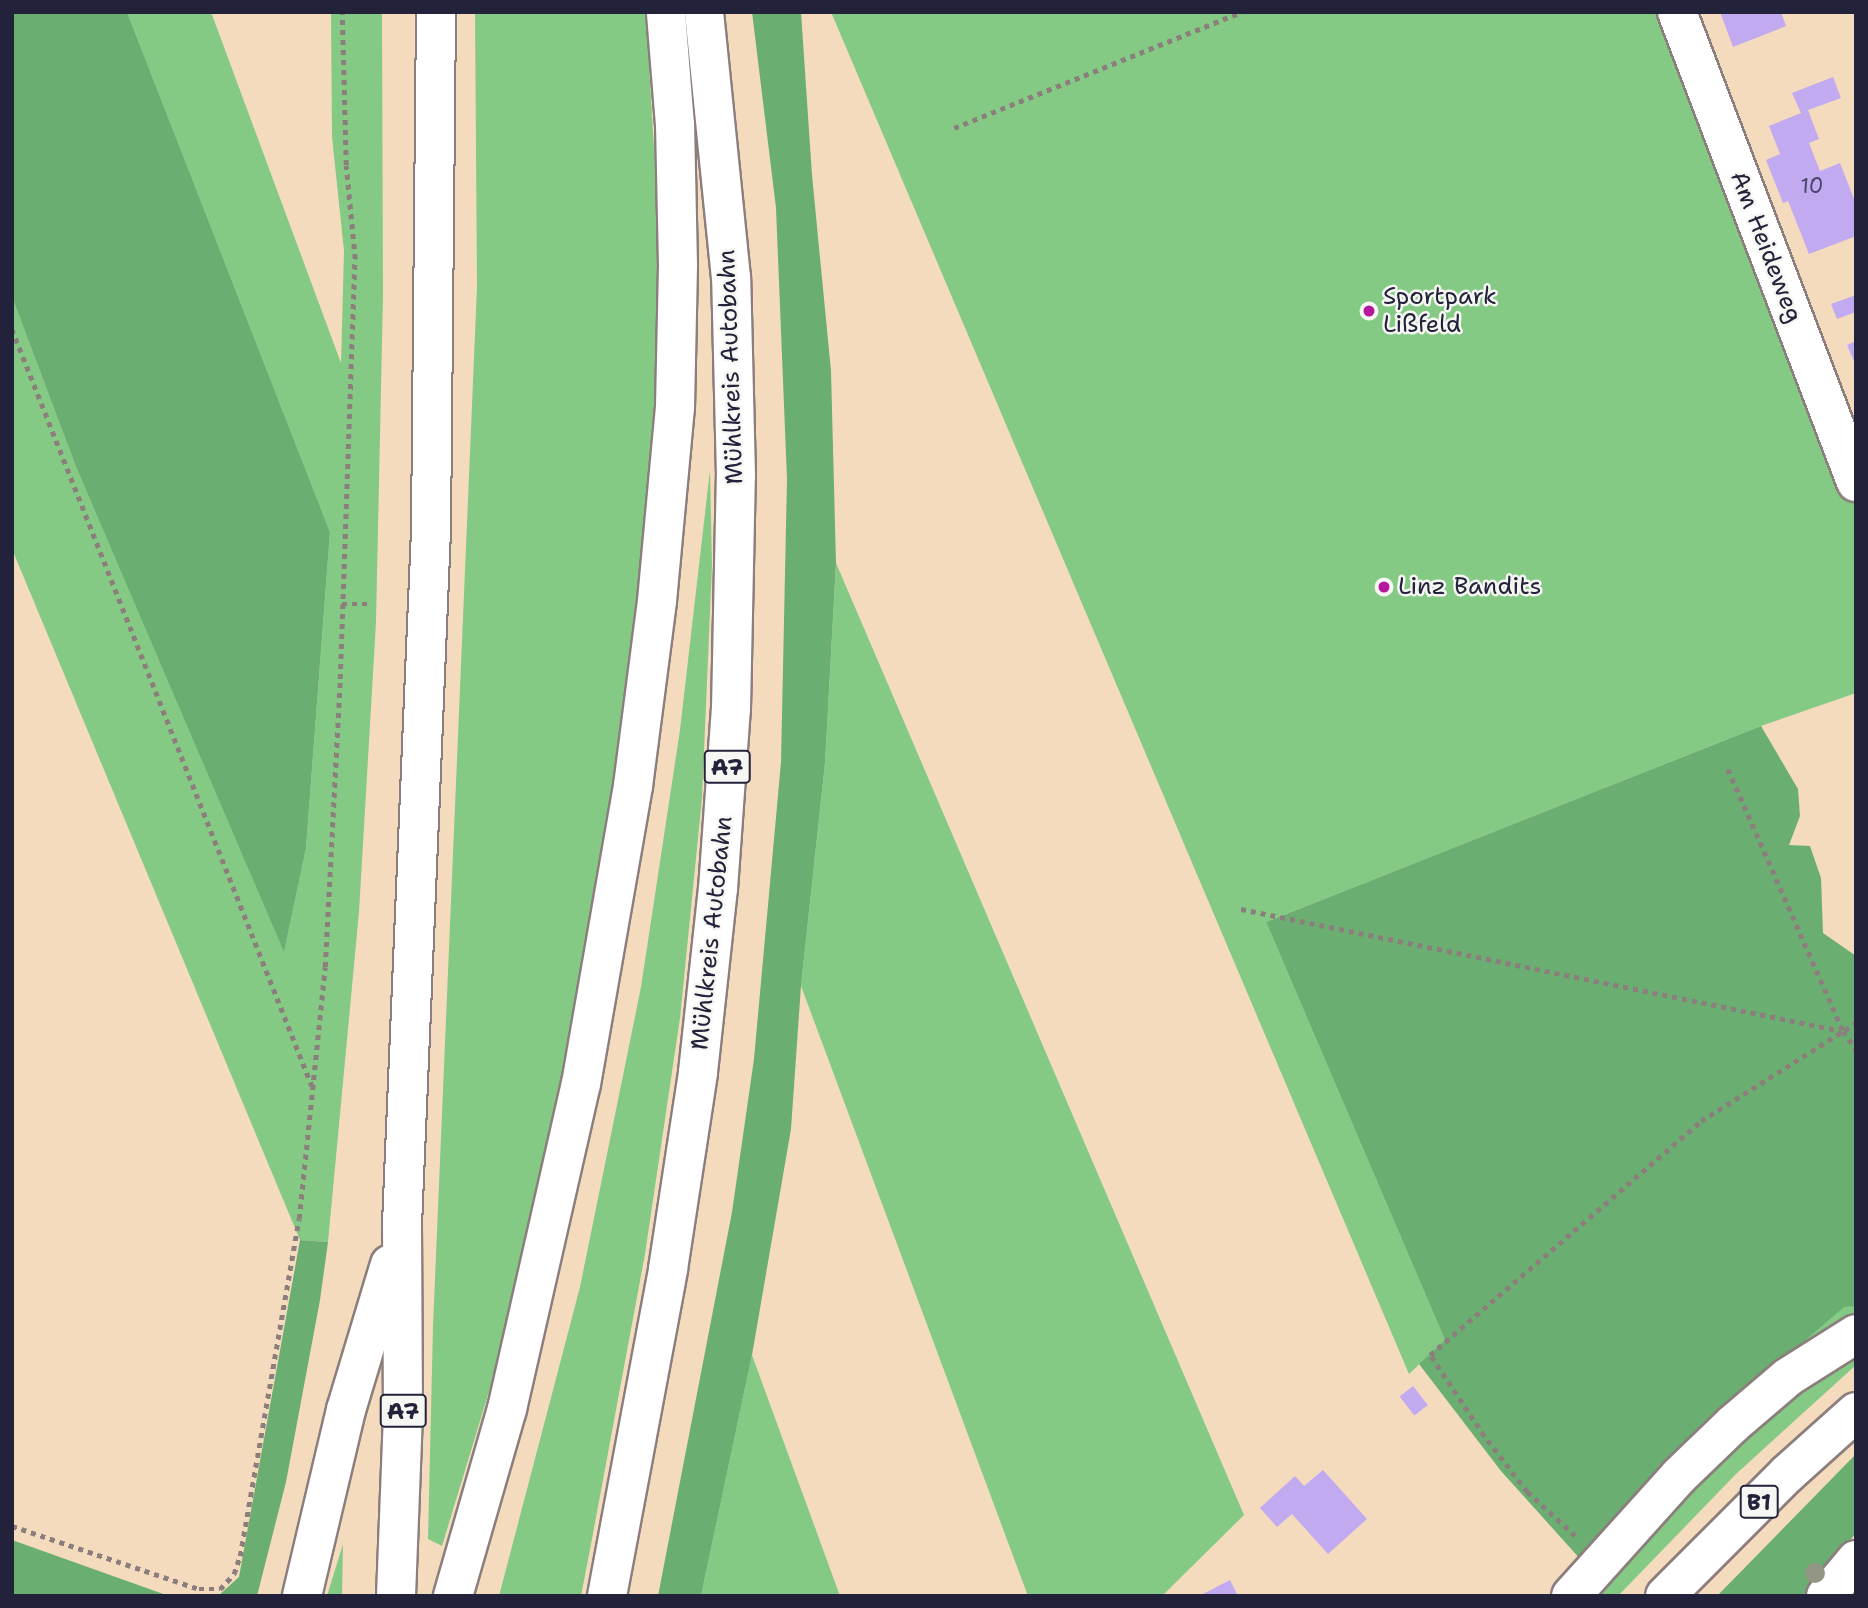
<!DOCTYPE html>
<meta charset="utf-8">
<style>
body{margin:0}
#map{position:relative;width:1868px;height:1608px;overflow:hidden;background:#f4dbbe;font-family:"Shantell Sans",sans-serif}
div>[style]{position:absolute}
.green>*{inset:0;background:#84ca84}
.forest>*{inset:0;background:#6bae72}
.building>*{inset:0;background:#c2aaf1;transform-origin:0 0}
.path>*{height:4.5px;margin-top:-2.25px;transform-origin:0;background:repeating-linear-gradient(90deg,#8b7e7c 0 5px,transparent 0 10px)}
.roads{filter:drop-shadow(2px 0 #8b7e7c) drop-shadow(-2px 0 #8b7e7c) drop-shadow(0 2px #8b7e7c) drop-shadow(0 -2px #8b7e7c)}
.street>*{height:38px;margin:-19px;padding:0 19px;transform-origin:19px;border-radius:19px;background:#fff}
.primary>*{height:38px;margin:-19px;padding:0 19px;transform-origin:19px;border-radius:19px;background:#fff}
.highway>*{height:38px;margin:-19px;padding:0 19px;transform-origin:19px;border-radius:19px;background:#fff}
.trees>*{width:20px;height:20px;margin:-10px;border-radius:50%;background:#939684}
.dots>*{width:19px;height:19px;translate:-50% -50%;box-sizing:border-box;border:4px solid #f6f6f2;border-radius:50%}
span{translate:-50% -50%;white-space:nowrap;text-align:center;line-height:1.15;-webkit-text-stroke:5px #f6f6f2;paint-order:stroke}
.number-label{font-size:21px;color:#4a4468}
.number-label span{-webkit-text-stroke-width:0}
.shield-label span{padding:2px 5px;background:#f6f6f2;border:2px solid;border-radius:5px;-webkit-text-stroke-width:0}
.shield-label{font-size:23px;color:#22223b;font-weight:700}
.street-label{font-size:24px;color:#22223b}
.poi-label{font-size:24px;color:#22223b}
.left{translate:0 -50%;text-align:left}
.frame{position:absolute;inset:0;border:14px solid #22223b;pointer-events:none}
</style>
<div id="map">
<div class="green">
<div style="clip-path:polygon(127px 12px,211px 12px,341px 363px,344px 251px,332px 137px,331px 12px,382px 12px,383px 296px,376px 622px,359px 912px,328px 1242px,300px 1240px,12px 549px,12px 297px,76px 467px,284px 951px,306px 848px,330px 532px)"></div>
<div style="clip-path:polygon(475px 12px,646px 12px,656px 183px,659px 320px,655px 471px,608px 839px,556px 1115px,501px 1352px,442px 1546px,428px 1539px,433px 1326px,477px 287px)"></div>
<div style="clip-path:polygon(831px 12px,1666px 12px,1856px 503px,1856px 693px,1761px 726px,1266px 922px,1445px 1340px,1409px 1374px)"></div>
<div style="clip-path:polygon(710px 470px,712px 565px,702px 798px,680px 1018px,645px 1254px,592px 1539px,581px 1596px,499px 1596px,580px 1287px,641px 987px,680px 730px)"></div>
<div style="clip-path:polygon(836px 563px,1244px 1515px,1162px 1596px,1028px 1596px,801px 986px,825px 763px)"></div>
<div style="clip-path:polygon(1844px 1306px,1856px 1306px,1856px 1316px,1740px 1397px)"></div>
<div style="clip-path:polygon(1856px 1353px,1856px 1365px,1736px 1474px,1618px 1596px,1586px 1596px,1782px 1396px)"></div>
<div style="clip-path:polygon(752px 1355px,840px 1596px,701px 1596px)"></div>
<div style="clip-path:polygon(343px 1544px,342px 1596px,327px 1596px)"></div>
</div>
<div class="forest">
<div style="clip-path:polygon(12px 12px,127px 12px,330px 532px,306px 848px,284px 952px,76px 467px,12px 297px)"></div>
<div style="clip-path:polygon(752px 12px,801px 12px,812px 175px,831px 371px,836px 563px,825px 763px,801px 986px,791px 1129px,752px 1355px,701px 1596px,658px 1596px,732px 1212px,754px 1059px,781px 762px,787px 479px,776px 208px)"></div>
<div style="clip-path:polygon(1761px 726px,1798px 789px,1800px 816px,1789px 845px,1810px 846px,1821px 878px,1823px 933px,1856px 956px,1856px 1306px,1844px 1307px,1740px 1397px,1582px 1561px,1501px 1471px,1419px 1364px,1445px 1340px,1266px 922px)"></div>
<div style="clip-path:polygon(300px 1240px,328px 1242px,320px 1300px,286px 1482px,257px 1596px,218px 1596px,239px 1577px)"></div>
<div style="clip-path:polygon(1856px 1454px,1856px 1533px,1804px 1596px,1717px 1596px)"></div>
<div style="clip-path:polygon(12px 1540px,169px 1596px,12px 1596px)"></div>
</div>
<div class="building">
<div style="clip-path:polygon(1720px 12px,1781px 12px,1786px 26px,1733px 47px)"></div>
<div style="clip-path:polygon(1833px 77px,1841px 98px,1808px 110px,1819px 139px,1809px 143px,1820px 171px,1840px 163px,1856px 204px,1856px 236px,1809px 254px,1788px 201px,1783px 203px,1766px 160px,1780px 154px,1769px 126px,1801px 113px,1792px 93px)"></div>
<div style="clip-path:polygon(1856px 295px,1856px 312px,1837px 319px,1831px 304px)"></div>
<div style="clip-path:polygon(1856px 341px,1856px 366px,1847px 345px)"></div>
<div style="left:1413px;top:1386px;width:24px;height:17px;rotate:52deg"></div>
<div style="clip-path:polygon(1323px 1470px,1367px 1519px,1328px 1554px,1292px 1514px,1277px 1527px,1260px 1508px,1295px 1476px,1304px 1486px)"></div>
<div style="clip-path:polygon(1230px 1580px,1238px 1596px,1199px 1596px)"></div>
</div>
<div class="path">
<div style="left:954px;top:128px;width:310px;rotate:-22deg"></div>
<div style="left:12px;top:329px;width:814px;rotate:68.38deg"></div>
<div style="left:342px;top:604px;width:26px"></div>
<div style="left:1728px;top:769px;width:286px;rotate:66.3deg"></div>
<div style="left:1843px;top:1031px;width:22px;rotate:54deg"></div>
<div style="left:1241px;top:909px;width:613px;rotate:11.47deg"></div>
<div style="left:12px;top:1526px;width:197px;rotate:18.6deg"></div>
<div style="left:199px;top:1589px;width:21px"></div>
<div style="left:220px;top:1589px;width:21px;rotate:-47deg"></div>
<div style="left:234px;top:1574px;width:19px;rotate:-72deg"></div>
<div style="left:240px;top:1556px;width:342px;rotate:-80.1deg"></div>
<div style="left:299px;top:1219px;width:253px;rotate:-84.1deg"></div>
<div style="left:325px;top:967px;width:288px;rotate:-87deg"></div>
<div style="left:340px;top:679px;width:420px;rotate:-88deg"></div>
<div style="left:355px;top:259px;width:94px;rotate:-95.5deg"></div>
<div style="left:346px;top:165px;width:153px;rotate:-91.5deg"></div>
<div style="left:1575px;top:1536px;width:65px;rotate:-137.5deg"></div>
<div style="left:1527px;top:1492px;width:71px;rotate:-127.5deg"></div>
<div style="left:1484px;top:1436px;width:97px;rotate:-123.7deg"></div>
<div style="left:1430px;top:1355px;width:358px;rotate:-40.8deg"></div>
<div style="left:1701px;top:1121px;width:183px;rotate:-32.3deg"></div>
</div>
<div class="roads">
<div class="street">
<div style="left:1677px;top:12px;width:503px;rotate:69.15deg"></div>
<div style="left:1571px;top:1596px;width:161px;rotate:-48deg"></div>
<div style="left:1679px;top:1476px;width:75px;rotate:-43.9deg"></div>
<div style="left:1733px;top:1424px;width:72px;rotate:-40.5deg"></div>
<div style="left:1788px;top:1377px;width:80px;rotate:-32.3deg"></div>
<div style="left:1826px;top:1596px;width:47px;rotate:-50.2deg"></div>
</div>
<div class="primary">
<div style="left:1665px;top:1596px;width:173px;rotate:-45deg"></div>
<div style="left:1787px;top:1474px;width:93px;rotate:-41.9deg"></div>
</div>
<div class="highway">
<div style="left:302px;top:1596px;width:191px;rotate:-76.7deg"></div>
<div style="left:346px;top:1410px;width:152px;rotate:-73.2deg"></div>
<div style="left:396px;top:1596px;width:179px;rotate:-87.8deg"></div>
<div style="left:403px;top:1417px;width:192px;rotate:-90.3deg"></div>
<div style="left:402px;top:1225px;width:696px;rotate:-87.61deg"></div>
<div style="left:431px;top:530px;width:518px;rotate:-89.45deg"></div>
<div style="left:453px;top:1596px;width:195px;rotate:-73.9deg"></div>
<div style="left:507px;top:1409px;width:333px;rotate:-77.2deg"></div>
<div style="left:581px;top:1084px;width:303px;rotate:-80.1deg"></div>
<div style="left:633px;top:786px;width:187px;rotate:-82.6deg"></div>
<div style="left:657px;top:601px;width:194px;rotate:-84.7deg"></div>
<div style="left:675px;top:408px;width:142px;rotate:-88.8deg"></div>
<div style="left:678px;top:266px;width:141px;rotate:-91.2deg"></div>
<div style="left:675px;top:125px;width:113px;rotate:-94.6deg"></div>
<div style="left:607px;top:1596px;width:333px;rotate:-79.4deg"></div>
<div style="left:668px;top:1269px;width:199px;rotate:-81.3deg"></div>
<div style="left:698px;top:1072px;width:184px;rotate:-83.8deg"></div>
<div style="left:718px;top:889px;width:180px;rotate:-85.9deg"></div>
<div style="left:731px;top:709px;width:233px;rotate:-88.8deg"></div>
<div style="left:736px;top:476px;width:198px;rotate:-91.4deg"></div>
<div style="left:731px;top:278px;width:267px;rotate:-95.8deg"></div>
</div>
</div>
<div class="trees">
<div style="left:1815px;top:1573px"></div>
</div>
<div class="dots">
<div style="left:1369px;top:311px;background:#b5179e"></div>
<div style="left:1384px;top:587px;background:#b5179e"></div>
</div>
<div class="number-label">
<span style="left:1812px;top:186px">10</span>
</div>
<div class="shield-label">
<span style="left:727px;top:767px">A7</span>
<span style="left:403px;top:1411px">A7</span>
<span style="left:1759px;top:1502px">B1</span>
</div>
<div class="street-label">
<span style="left:1766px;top:247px;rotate:69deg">Am Heideweg</span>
<span style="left:731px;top:367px;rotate:-92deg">Mühlkreis Autobahn</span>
<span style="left:712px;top:933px;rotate:-84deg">Mühlkreis Autobahn</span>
</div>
<div class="poi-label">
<span class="left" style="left:1383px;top:311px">Sportpark<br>Lißfeld</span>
<span class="left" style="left:1398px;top:587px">Linz Bandits</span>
</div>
<div class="frame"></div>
</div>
